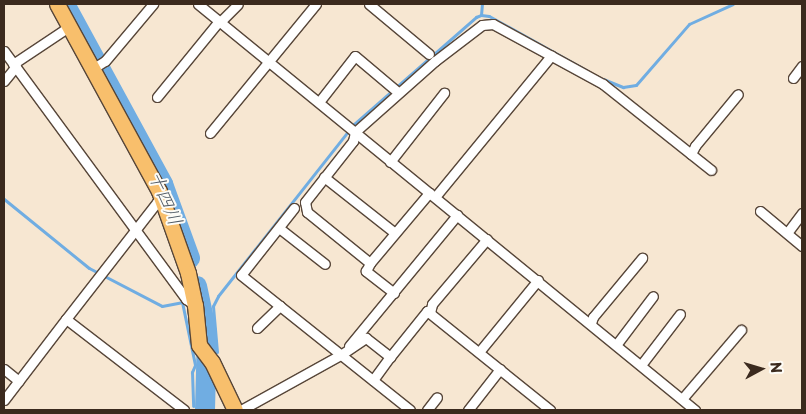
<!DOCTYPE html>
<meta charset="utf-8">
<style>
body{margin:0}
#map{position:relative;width:806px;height:414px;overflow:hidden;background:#f7e7d2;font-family:"Playpen Sans","Klee One",sans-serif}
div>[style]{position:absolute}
.stream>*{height:3px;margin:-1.5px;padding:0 1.5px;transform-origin:1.5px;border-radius:1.5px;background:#70ade2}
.river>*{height:20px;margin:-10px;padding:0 10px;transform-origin:10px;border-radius:10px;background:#70ade2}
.roads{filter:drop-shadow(1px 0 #574639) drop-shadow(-1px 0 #574639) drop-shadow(0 1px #574639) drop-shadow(0 -1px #574639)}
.minor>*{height:9px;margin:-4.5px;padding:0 4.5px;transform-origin:4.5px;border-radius:4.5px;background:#fff}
.primary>*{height:15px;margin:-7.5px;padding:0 7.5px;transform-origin:7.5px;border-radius:7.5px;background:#f8bf6c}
span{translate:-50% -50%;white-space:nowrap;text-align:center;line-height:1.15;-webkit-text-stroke:4px #fdfcf7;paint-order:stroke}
.water-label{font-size:19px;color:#4e5863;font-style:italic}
.frame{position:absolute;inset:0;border:5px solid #3b2a1e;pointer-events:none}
.north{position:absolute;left:736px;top:344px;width:50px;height:50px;-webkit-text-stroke:4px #fdfcf7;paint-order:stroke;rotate:84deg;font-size:14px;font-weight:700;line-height:20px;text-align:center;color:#3b2a1e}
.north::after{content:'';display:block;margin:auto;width:18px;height:22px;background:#3b2a1e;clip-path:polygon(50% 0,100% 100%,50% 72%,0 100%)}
</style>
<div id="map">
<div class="stream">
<div style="left:481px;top:15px;width:11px;rotate:-85deg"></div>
<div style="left:603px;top:79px;width:22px;rotate:22deg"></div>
<div style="left:623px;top:87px;width:13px;rotate:-9deg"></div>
<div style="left:636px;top:85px;width:81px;rotate:-49deg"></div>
<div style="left:689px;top:24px;width:48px;rotate:-24.4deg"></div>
<div style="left:4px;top:199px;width:109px;rotate:39.1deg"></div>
<div style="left:89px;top:268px;width:82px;rotate:27.5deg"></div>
<div style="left:162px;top:306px;width:20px;rotate:-11deg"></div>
<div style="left:182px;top:302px;width:64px;rotate:78.3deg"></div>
<div style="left:195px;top:365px;width:8px;rotate:113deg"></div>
<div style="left:192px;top:372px;width:34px;rotate:88deg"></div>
<div style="left:217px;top:352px;width:46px;rotate:-95deg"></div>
<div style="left:213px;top:306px;width:11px;rotate:-63deg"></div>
<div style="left:218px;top:296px;width:218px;rotate:-51.7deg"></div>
<div style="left:353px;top:125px;width:164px;rotate:-41.3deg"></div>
<div style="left:476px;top:17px;width:5px;rotate:-22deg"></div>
<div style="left:481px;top:15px;width:8px;rotate:7deg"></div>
<div style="left:489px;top:16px;width:111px;rotate:29.1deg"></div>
<div style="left:205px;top:389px;width:12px;rotate:-70deg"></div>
</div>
<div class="river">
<div style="left:65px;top:4px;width:205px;rotate:61.4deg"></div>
<div style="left:163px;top:184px;width:79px;rotate:70deg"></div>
<div style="left:197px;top:286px;width:48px;rotate:78deg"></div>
<div style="left:207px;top:333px;width:77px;rotate:91.5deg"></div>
</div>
<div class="roads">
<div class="minor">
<div style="left:198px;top:4px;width:642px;rotate:39.25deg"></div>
<div style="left:369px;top:4px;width:78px;rotate:39.8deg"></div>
<div style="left:220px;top:22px;width:25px;rotate:-45deg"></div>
<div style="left:4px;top:51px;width:308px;rotate:53.7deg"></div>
<div style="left:186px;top:299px;width:11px;rotate:34deg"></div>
<div style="left:13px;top:64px;width:69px;rotate:-33.7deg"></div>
<div style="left:92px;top:69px;width:15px;rotate:-32deg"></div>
<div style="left:105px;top:61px;width:75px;rotate:-49.9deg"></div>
<div style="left:793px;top:78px;width:15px;rotate:-53deg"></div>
<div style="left:4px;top:81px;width:19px;rotate:-51deg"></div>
<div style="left:157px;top:97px;width:98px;rotate:-50.8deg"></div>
<div style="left:319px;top:102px;width:58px;rotate:-52deg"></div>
<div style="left:355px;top:56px;width:57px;rotate:40.1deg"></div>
<div style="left:210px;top:133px;width:167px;rotate:-50.6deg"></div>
<div style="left:691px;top:154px;width:9px;rotate:-63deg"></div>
<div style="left:695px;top:146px;width:67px;rotate:-50.4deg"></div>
<div style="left:390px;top:162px;width:88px;rotate:-52deg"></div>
<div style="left:324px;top:177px;width:90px;rotate:38.3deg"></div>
<div style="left:435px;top:197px;width:183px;rotate:-50.6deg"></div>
<div style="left:294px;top:208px;width:85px;rotate:128.3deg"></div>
<div style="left:241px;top:275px;width:216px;rotate:38.6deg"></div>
<div style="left:760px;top:211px;width:55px;rotate:39.8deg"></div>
<div style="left:279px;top:228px;width:58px;rotate:38deg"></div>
<div style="left:787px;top:233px;width:25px;rotate:-53deg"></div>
<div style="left:370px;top:263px;width:81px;rotate:-141deg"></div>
<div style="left:307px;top:212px;width:10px;rotate:-101deg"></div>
<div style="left:305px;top:202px;width:78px;rotate:-51.8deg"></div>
<div style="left:353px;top:141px;width:9px;rotate:-77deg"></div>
<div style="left:355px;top:132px;width:107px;rotate:-41.6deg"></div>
<div style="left:435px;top:61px;width:59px;rotate:-37.5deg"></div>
<div style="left:482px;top:25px;width:11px;rotate:-5deg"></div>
<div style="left:493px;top:24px;width:125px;rotate:28.6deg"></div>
<div style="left:603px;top:84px;width:138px;rotate:38.5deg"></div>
<div style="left:394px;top:293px;width:36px;rotate:-142deg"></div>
<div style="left:366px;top:271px;width:9px;rotate:-63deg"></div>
<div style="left:370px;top:263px;width:92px;rotate:-49.9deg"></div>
<div style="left:430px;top:313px;width:9px;rotate:-77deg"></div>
<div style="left:432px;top:304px;width:85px;rotate:-49.8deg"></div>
<div style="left:66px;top:319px;width:148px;rotate:-52.1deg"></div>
<div style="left:157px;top:202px;width:5px;rotate:-22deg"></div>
<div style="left:591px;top:323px;width:6px;rotate:-72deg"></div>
<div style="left:593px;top:317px;width:77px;rotate:-50.3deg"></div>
<div style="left:257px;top:328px;width:32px;rotate:-44deg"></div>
<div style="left:616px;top:345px;width:61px;rotate:-52.9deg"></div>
<div style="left:349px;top:346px;width:170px;rotate:-50.5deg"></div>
<div style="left:479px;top:352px;width:93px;rotate:-50.7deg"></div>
<div style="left:641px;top:365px;width:64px;rotate:-52.6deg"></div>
<div style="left:4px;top:369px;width:19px;rotate:39deg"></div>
<div style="left:373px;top:380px;width:29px;rotate:-54deg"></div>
<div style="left:682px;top:399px;width:91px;rotate:-49.5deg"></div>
<div style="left:4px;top:400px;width:102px;rotate:-52.6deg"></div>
<div style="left:66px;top:319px;width:149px;rotate:37.6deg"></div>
<div style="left:241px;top:410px;width:115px;rotate:-29deg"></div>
<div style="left:342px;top:354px;width:29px;rotate:-34deg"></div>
<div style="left:366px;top:338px;width:31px;rotate:38deg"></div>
<div style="left:390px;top:357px;width:59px;rotate:-51.2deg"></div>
<div style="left:427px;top:311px;width:158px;rotate:38.8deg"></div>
<div style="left:427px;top:410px;width:16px;rotate:-52deg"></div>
<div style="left:468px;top:410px;width:52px;rotate:-52deg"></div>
</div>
<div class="primary">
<div style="left:57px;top:4px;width:213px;rotate:61.4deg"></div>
<div style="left:159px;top:191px;width:87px;rotate:70.5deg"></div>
<div style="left:188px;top:273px;width:33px;rotate:78deg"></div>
<div style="left:195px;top:305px;width:40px;rotate:84.3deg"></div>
<div style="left:199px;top:345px;width:21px;rotate:53deg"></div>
<div style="left:212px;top:362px;width:53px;rotate:64.4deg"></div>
</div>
</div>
<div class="water-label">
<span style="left:166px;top:198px;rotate:67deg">十四川</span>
</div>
<div class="frame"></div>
<div class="north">N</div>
</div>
